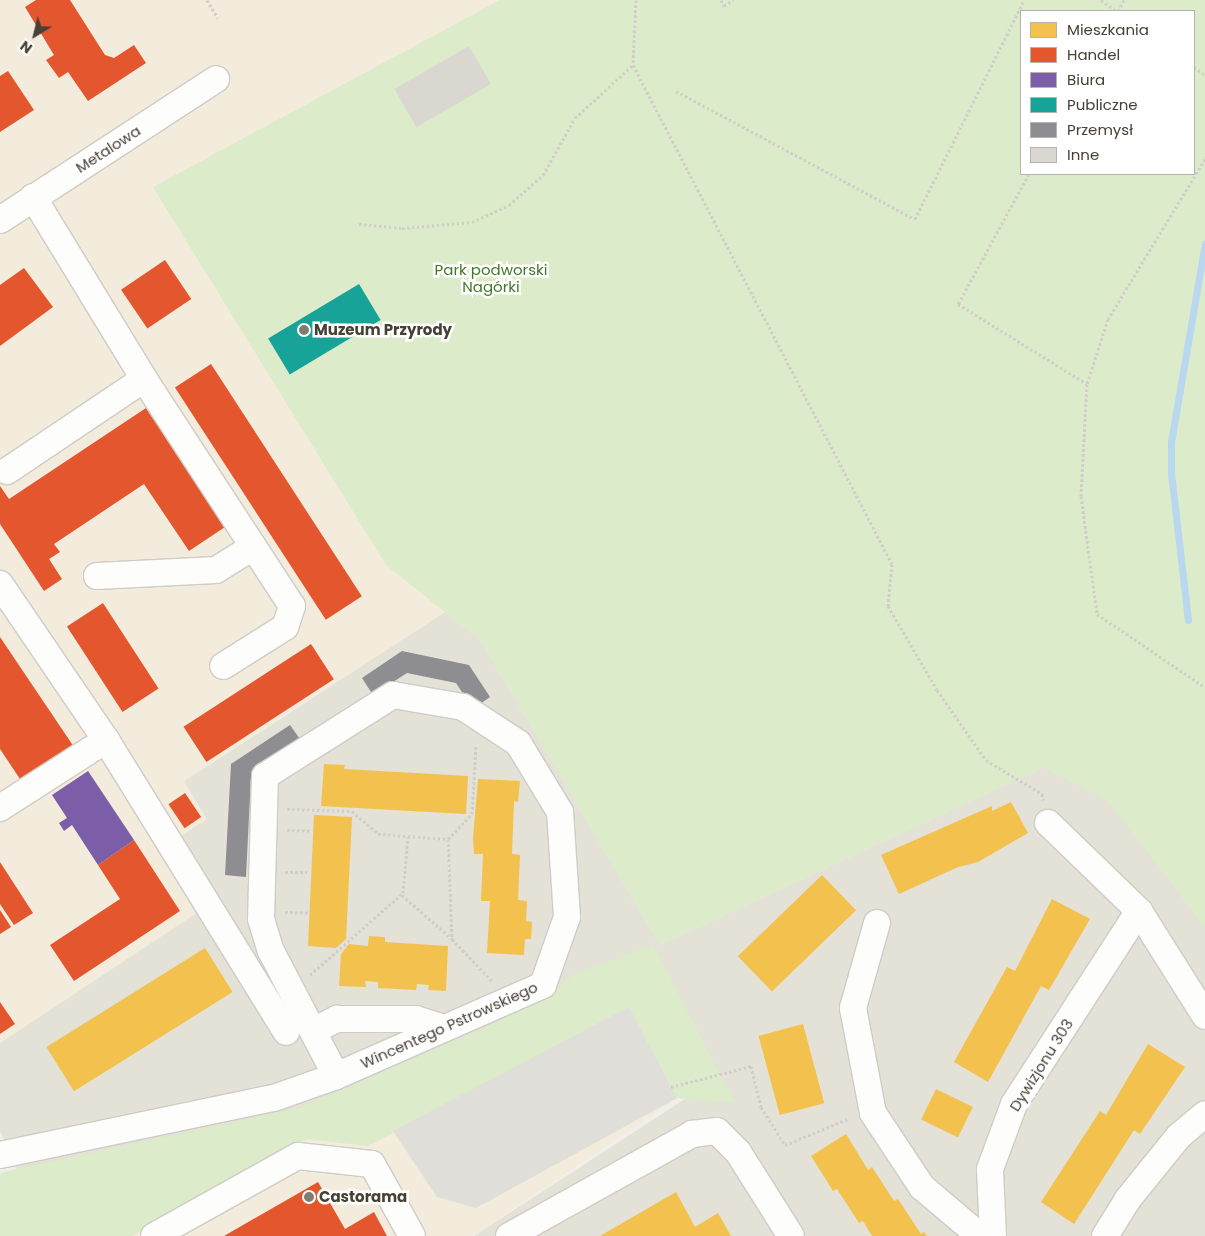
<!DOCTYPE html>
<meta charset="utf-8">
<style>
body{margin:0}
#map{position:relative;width:1205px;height:1236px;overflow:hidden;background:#f0efe9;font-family:Poppins,sans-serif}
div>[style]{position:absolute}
.residential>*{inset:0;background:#e4e1d6}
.commercial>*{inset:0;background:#f3ebdb}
.green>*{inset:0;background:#dcebc9}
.parking>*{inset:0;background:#dfded9}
.homes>*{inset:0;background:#f2c14e;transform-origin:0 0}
.shops>*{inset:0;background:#e4572e;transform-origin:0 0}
.offices>*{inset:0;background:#7b5ea7}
.public>*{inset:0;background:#17a398;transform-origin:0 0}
.industry>*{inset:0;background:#8d8d92}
.stream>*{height:7px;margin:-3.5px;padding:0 3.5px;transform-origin:3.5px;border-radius:3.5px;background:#b9d7ef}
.building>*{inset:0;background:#dad7d1;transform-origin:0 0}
.path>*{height:3px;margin-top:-1.5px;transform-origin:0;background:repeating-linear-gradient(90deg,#d1ceca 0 2.5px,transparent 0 5px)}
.roads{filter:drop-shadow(1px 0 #ceccc6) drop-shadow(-1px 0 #ceccc6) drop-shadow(0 1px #ceccc6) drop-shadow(0 -1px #ceccc6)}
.minor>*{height:26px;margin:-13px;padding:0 13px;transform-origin:13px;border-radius:13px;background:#fdfdfc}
.dots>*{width:14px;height:14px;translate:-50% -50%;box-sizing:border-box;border:2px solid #fff;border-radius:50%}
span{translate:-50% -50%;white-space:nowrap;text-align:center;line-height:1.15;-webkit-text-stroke:5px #fff;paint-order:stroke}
.street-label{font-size:15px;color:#464035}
.park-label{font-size:15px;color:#427927}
.poi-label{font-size:15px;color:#464035;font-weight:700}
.left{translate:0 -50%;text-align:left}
.legend{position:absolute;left:1020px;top:10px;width:175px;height:165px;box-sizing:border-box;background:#fff;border:1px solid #b5b3ae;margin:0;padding:6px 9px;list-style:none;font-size:15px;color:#464035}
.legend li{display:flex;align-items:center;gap:10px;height:25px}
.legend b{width:25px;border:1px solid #b5b3ae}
.north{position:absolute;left:10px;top:10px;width:50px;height:50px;-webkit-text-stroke:4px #fff;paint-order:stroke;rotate:216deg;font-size:14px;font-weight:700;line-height:20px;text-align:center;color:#464035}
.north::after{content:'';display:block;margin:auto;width:18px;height:22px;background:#464035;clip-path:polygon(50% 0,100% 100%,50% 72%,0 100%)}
</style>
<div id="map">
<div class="residential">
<div style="clip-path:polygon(445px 612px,481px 641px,660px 945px,1044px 767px,1109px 801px,1205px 927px,1205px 1236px,474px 1236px,691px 1095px,632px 980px,46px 1236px,0 1131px,0 1043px,198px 912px,158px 850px,183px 782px)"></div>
</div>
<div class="commercial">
<div style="clip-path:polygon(0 0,500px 0,153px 187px,386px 565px,445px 612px,184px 781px,207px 819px,158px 851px,198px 912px,0 1043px)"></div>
<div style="clip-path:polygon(632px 980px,677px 1098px,473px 1236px,115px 1236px,319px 1124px)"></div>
</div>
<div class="green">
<div style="clip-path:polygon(evenodd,500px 0,1205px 0,1205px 927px,1109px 802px,1044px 767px,660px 945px,481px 641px,386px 565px,153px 187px,500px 0,1021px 11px,1194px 11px,1194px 174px,1021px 174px,1021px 11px)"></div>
<div style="clip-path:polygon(653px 945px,735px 1103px,677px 1098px,629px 1007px,368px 1146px,306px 1139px,132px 1236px,0 1236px,0 1175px,3px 1172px,302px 1107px,502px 1020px,577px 973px)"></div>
</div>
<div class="parking">
<div style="clip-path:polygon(629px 1007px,677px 1098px,476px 1208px,437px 1197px,393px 1131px)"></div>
</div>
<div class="homes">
<div style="clip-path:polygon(324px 764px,345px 765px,344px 769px,468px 776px,466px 814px,321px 806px)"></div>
<div style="clip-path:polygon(478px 779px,520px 781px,518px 802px,514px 801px,512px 854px,520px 855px,518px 900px,527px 901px,526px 921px,532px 922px,531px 939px,525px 939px,524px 955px,487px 953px,490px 901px,481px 901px,483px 854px,474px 854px,473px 838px)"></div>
<div style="clip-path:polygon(1011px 802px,1028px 833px,978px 862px,958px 867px,899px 894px,881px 855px,992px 806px,992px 811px)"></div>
<div style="clip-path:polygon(314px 815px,352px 817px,346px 939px,336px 948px,308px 946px)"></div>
<div style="left:822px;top:875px;width:49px;height:117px;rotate:46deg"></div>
<div style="clip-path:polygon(1052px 899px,1090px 919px,1049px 990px,1041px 986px,988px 1082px,954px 1062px,1007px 967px,1015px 971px)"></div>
<div style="clip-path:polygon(369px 936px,385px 937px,385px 942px,448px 946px,446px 991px,428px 990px,429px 985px,417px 984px,416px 990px,378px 988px,378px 982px,365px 981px,366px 987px,339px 986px,341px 954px,349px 944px,368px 946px)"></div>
<div style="left:205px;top:948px;width:52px;height:187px;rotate:58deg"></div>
<div style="left:803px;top:1024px;width:82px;height:46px;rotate:75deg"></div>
<div style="clip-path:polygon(1148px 1044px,1185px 1067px,1140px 1134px,1134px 1130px,1074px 1224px,1041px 1202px,1100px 1111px,1106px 1115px)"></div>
<div style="left:936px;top:1089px;width:41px;height:34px;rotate:26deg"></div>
<div style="clip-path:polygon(846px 1134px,868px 1170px,872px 1167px,894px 1201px,898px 1199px,921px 1234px,924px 1232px,927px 1236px,872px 1236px,863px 1221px,859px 1223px,837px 1189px,833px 1191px,811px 1156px)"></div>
<div style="clip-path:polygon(676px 1192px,695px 1227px,718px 1213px,731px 1236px,600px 1236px)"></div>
</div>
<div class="shops">
<div style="clip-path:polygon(36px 0,70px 0,105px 55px,114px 58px,134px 45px,146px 63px,88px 101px,68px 72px,59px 78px,46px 60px,54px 55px,25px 7px)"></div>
<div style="clip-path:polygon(8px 71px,34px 110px,0 132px,0 76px)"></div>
<div style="left:165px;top:260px;width:47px;height:53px;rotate:56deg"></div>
<div style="clip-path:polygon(24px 268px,53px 307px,0 346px,0 285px)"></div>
<div style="left:211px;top:364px;width:277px;height:43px;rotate:57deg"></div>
<div style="clip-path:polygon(146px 408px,225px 527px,189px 551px,144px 484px,54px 544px,60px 552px,49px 559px,62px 579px,44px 591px,0 524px,0 486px,9px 499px)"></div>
<div style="left:103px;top:603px;width:102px;height:43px;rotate:57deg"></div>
<div style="clip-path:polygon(0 637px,76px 750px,24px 785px,0 749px)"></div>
<div style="left:311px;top:644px;width:42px;height:152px;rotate:57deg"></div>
<div style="left:185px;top:793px;width:29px;height:20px;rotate:56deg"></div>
<div style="clip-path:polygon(134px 840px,180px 911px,74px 981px,50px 945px,120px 899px,98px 865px)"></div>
<div style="clip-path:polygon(0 862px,33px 913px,14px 925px,0 904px)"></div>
<div style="clip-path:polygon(0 910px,11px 927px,0 934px)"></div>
<div style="clip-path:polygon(0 1002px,15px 1024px,0 1034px)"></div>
<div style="clip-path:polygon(318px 1182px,345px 1229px,374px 1212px,387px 1236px,224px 1236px)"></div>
</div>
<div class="offices">
<div style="clip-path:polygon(88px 771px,134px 840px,98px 865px,72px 825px,64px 831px,59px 823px,67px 818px,52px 795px)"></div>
</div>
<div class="public">
<div style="left:359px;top:284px;width:42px;height:106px;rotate:59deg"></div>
</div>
<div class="industry">
<div style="clip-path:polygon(402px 651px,469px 665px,490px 697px,473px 709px,456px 683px,407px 673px,373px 695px,362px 678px)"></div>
<div style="clip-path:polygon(290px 725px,302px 742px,251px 776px,246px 877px,225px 875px,231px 764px)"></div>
</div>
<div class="stream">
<div style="left:1188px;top:620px;width:148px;rotate:-96.6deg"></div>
<div style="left:1171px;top:473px;width:31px;rotate:-90deg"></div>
<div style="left:1171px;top:442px;width:201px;rotate:-80.3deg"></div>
</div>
<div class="building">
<div style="left:469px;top:46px;width:44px;height:86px;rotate:60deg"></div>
</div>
<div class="path">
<div style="left:207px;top:0;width:21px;rotate:59deg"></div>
<div style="left:636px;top:0;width:65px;rotate:92.6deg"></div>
<div style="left:633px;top:65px;width:562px;rotate:62.57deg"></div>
<div style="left:892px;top:564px;width:42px;rotate:95.4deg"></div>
<div style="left:888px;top:606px;width:97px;rotate:59.7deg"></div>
<div style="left:937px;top:690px;width:85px;rotate:55deg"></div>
<div style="left:986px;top:760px;width:66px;rotate:31.3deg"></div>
<div style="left:1042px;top:794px;width:6px;rotate:81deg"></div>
<div style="left:721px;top:0;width:7px;rotate:63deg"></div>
<div style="left:724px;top:6px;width:11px;rotate:-34deg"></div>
<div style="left:1101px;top:0;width:19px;rotate:35deg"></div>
<div style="left:1118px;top:11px;width:13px;rotate:-61deg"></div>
<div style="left:1194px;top:67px;width:14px;rotate:36deg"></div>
<div style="left:676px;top:91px;width:271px;rotate:28.2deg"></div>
<div style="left:915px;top:219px;width:245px;rotate:-63.5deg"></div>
<div style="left:1205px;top:159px;width:187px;rotate:121.2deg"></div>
<div style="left:1108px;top:319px;width:68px;rotate:107.9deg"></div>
<div style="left:1087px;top:384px;width:112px;rotate:93.1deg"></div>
<div style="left:1081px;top:496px;width:119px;rotate:82.3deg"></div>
<div style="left:1097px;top:614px;width:130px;rotate:34.1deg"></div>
<div style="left:1029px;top:174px;width:148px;rotate:118.6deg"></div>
<div style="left:958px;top:304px;width:152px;rotate:31.8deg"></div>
<div style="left:359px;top:224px;width:43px;rotate:5.3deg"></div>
<div style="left:402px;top:228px;width:70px;rotate:-4.9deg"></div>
<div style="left:472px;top:222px;width:41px;rotate:-24.7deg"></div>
<div style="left:509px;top:205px;width:45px;rotate:-41.4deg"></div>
<div style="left:543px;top:175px;width:65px;rotate:-60.7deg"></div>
<div style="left:575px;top:118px;width:79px;rotate:-42.4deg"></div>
<div style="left:287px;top:809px;width:65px;rotate:1.8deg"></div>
<div style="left:352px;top:811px;width:35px;rotate:41deg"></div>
<div style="left:378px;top:834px;width:70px;rotate:4.1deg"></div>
<div style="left:448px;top:839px;width:35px;rotate:-46deg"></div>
<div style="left:472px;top:814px;width:69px;rotate:-86.7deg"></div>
<div style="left:287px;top:830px;width:25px;rotate:2deg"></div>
<div style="left:448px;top:839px;width:100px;rotate:87.7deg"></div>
<div style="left:285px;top:872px;width:24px"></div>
<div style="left:402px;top:895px;width:67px;rotate:41.3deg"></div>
<div style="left:452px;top:939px;width:59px;rotate:46.4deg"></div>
<div style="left:285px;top:912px;width:23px;rotate:2deg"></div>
<div style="left:310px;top:975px;width:124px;rotate:-41.4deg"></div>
<div style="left:403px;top:893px;width:56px;rotate:-84.9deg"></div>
<div style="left:671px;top:1087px;width:83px;rotate:-14.7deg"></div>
<div style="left:751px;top:1066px;width:42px;rotate:76.3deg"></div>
<div style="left:761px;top:1107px;width:45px;rotate:57.7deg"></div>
<div style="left:785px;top:1145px;width:70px;rotate:-22.6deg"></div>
</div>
<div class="roads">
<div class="minor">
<div style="left:33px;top:197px;width:213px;rotate:58.6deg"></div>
<div style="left:144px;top:379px;width:271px;rotate:56.9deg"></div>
<div style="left:292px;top:606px;width:22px;rotate:108deg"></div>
<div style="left:285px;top:627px;width:73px;rotate:147.8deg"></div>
<div style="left:0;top:220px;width:258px;rotate:-33.1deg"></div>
<div style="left:7px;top:471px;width:165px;rotate:-33.9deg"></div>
<div style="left:97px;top:576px;width:119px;rotate:-2.9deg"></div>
<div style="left:216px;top:570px;width:44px;rotate:-31.9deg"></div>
<div style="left:0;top:584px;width:189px;rotate:55.8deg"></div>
<div style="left:106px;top:740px;width:343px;rotate:58.3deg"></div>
<div style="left:0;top:808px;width:126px;rotate:-32.7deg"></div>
<div style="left:1048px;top:823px;width:127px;rotate:44deg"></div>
<div style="left:877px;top:923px;width:88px;rotate:105.8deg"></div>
<div style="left:853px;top:1008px;width:107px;rotate:79.2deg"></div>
<div style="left:873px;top:1113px;width:89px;rotate:56.5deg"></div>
<div style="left:922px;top:1187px;width:76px;rotate:40.2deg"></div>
<div style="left:315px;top:1030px;width:25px;rotate:-27deg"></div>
<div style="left:337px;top:1019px;width:79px"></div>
<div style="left:416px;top:1019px;width:29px;rotate:18deg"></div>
<div style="left:0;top:1155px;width:280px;rotate:-11.8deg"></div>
<div style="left:274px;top:1098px;width:66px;rotate:-19.5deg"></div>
<div style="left:336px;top:1076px;width:226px;rotate:-23.7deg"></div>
<div style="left:543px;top:985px;width:72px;rotate:-70.6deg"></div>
<div style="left:567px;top:917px;width:105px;rotate:-93.8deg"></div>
<div style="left:560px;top:812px;width:81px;rotate:-121.3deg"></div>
<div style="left:518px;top:743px;width:66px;rotate:-146.8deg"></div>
<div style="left:463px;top:707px;width:71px;rotate:-170.3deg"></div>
<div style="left:393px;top:695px;width:151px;rotate:147.7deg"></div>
<div style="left:265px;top:776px;width:143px;rotate:91.6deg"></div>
<div style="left:261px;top:919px;width:34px;rotate:73deg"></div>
<div style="left:271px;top:951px;width:141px;rotate:62.5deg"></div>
<div style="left:154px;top:1236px;width:165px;rotate:-29.1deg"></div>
<div style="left:298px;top:1156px;width:74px;rotate:6.2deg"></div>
<div style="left:372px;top:1164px;width:82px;rotate:60.9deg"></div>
<div style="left:509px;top:1236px;width:210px;rotate:-29.1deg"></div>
<div style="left:692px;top:1134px;width:25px;rotate:-7deg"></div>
<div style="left:717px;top:1131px;width:30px;rotate:45deg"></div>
<div style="left:738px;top:1152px;width:99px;rotate:57.8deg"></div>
<div style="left:993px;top:1236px;width:67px;rotate:-92.6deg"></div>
<div style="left:990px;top:1169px;width:69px;rotate:-69.7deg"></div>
<div style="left:1014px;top:1104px;width:230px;rotate:-57.1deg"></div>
<div style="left:1139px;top:911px;width:124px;rotate:57.8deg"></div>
<div style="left:1105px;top:1236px;width:44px;rotate:-58.1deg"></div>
<div style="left:1128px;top:1199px;width:81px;rotate:-51deg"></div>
<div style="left:1179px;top:1136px;width:34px;rotate:-40deg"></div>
</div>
</div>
<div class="dots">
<div style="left:304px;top:330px;background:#827d74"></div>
<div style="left:309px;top:1197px;background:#827d74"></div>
</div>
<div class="street-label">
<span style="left:108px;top:149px;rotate:-33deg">Metalowa</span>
<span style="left:449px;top:1025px;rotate:-24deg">Wincentego Pstrowskiego</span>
<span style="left:1041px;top:1065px;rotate:-58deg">Dywizjonu 303</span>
</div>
<div class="park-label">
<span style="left:491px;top:278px">Park podworski<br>Nagórki</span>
</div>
<div class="poi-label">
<span class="left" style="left:314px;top:330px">Muzeum Przyrody</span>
<span class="left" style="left:319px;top:1197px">Castorama</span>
</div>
<ul class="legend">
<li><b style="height:14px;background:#f2c14e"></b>Mieszkania</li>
<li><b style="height:14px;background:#e4572e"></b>Handel</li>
<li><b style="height:14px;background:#7b5ea7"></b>Biura</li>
<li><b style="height:14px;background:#17a398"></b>Publiczne</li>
<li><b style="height:14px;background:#8d8d92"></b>Przemysł</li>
<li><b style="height:14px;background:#dad7d1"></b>Inne</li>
</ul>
<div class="north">N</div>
</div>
